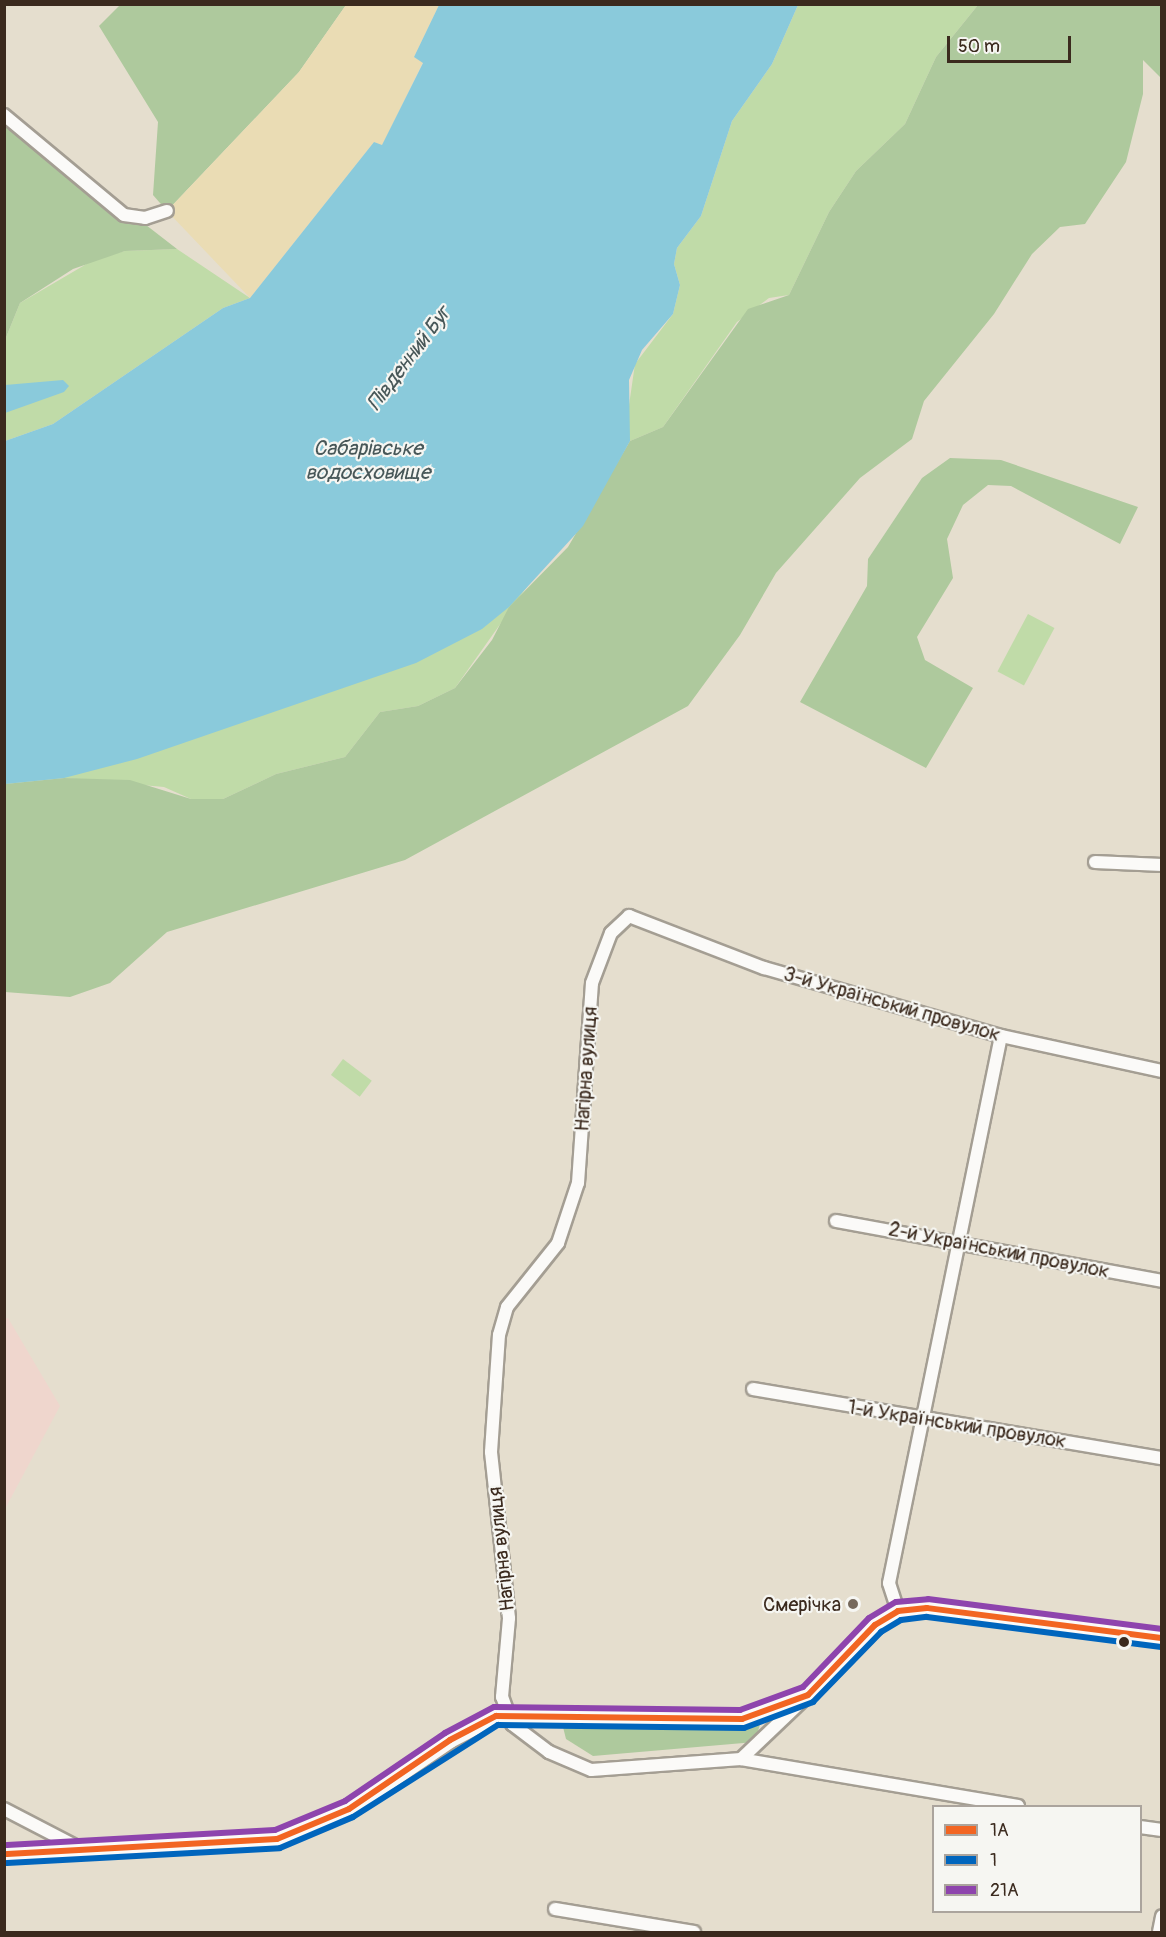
<!DOCTYPE html>
<meta charset="utf-8">
<style>
body{margin:0}
#map{position:relative;width:1166px;height:1937px;overflow:hidden;background:#e5dece;font-family:Pangolin,sans-serif}
div>[style]{position:absolute}
.built>*{inset:0;background:#efd6cd}
.green>*{inset:0;background:#c0dba8;transform-origin:0 0}
.forest>*{inset:0;background:#aec99d}
.sand>*{inset:0;background:#eadcb4}
.water>*{inset:0;background:#8acadb}
.roads{filter:drop-shadow(2px 0 #a49e93) drop-shadow(-2px 0 #a49e93) drop-shadow(0 2px #a49e93) drop-shadow(0 -2px #a49e93)}
.minor>*{height:12px;margin:-6px;padding:0 6px;transform-origin:6px;border-radius:6px;background:#fbfaf8}
.tertiary>*{height:16px;margin:-8px;padding:0 8px;transform-origin:8px;border-radius:8px;background:#fbfaf8}
.bus-1>*{height:6px;margin:-3px;padding:0 3px;transform-origin:3px;border-radius:3px;background:#f26522}
.bus-2>*{height:6px;margin:-3px;padding:0 3px;transform-origin:3px;border-radius:3px;background:#0065bd}
.bus-3>*{height:6px;margin:-3px;padding:0 3px;transform-origin:3px;border-radius:3px;background:#8e44ad}
.dots>*{width:16px;height:16px;translate:-50% -50%;box-sizing:border-box;border:3px solid #f6f6f2;border-radius:50%}
span{translate:-50% -50%;white-space:nowrap;text-align:center;line-height:1.15;-webkit-text-stroke:4.5px #f6f6f2;paint-order:stroke}
.street-label{font-size:20px;color:#3b2a1e}
.poi-label{font-size:20px;color:#3b2a1e}
.right{translate:-100% -50%;text-align:right}
.water-label{font-size:21px;color:#475758;font-style:italic}
.frame{position:absolute;inset:0;border:6px solid #3b2a1e;pointer-events:none}
.legend{position:absolute;left:932px;top:1805px;width:210px;height:108px;box-sizing:border-box;background:#f6f6f2;border:2px solid #aba49d;margin:0;padding:8px 10px;list-style:none;font-size:18px;color:#3b2a1e}
.legend li{display:flex;align-items:center;gap:12px;height:30px}
.legend b{width:30px;border:2px solid #aba49d}
.scale{position:absolute;left:947px;top:36px;width:124px;height:27px;box-sizing:border-box;border:3px solid #3b2a1e;border-top:0;padding-left:8px;font-size:18px;line-height:21px;white-space:nowrap;color:#3b2a1e;-webkit-text-stroke:4px #f6f6f2;paint-order:stroke}
</style>
<div id="map">
<div class="built">
<div style="clip-path:polygon(8px 1318px,60px 1406px,5px 1509px,4px 1319px)"></div>
</div>
<div class="green">
<div style="clip-path:polygon(798px 5px,978px 5px,936px 57px,905px 124px,856px 171px,829px 212px,789px 295px,769px 298px,737px 322px,663px 427px,630px 441px,455px 688px,418px 706px,380px 712px,345px 757px,276px 774px,223px 799px,191px 799px,164px 787px,64px 778px,5px 784px,4px 745px,628px 412px,635px 364px,673px 314px,680px 285px,674px 264px,677px 248px,701px 216px,732px 121px,772px 64px)"></div>
<div style="clip-path:polygon(177px 249px,250px 298px,223px 308px,53px 424px,5px 441px,5px 340px,20px 303px,95px 259px,125px 251px)"></div>
<div style="left:1028px;top:614px;width:30px;height:65px;rotate:28deg"></div>
<div style="left:343px;top:1059px;width:36px;height:20px;rotate:37deg"></div>
</div>
<div class="forest">
<div style="clip-path:polygon(120px 5px,346px 5px,299px 72px,167px 211px,153px 195px,158px 122px,99px 26px)"></div>
<div style="clip-path:polygon(978px 5px,1161px 5px,1161px 78px,1143px 60px,1143px 94px,1126px 162px,1085px 224px,1060px 227px,1032px 254px,994px 314px,924px 401px,912px 439px,860px 478px,776px 573px,740px 635px,688px 706px,405px 860px,167px 932px,110px 983px,70px 997px,5px 992px,5px 784px,64px 778px,130px 780px,191px 799px,223px 799px,276px 774px,345px 757px,380px 712px,418px 706px,455px 688px,492px 640px,509px 607px,568px 547px,630px 441px,663px 427px,748px 309px,789px 295px,829px 212px,856px 171px,905px 124px,936px 57px)"></div>
<div style="clip-path:polygon(4px 115px,177px 249px,125px 251px,73px 269px,20px 303px,5px 340px)"></div>
<div style="clip-path:polygon(950px 458px,1001px 460px,1138px 507px,1120px 544px,1011px 486px,988px 485px,963px 505px,947px 539px,953px 578px,917px 637px,925px 660px,973px 688px,926px 768px,800px 702px,867px 586px,868px 559px,922px 478px)"></div>
<div style="clip-path:polygon(760px 1724px,755px 1742px,593px 1756px,566px 1739px,563px 1727px)"></div>
</div>
<div class="sand">
<div style="clip-path:polygon(346px 5px,439px 5px,414px 57px,423px 62px,382px 146px,374px 142px,250px 298px,167px 211px,299px 72px)"></div>
</div>
<div class="water">
<div style="clip-path:polygon(439px 5px,798px 5px,772px 64px,732px 121px,701px 216px,677px 248px,674px 264px,680px 285px,673px 314px,642px 350px,629px 380px,630px 441px,583px 526px,509px 607px,482px 629px,416px 663px,137px 759px,64px 778px,5px 784px,5px 441px,53px 424px,223px 308px,250px 298px,374px 142px,382px 145px,423px 63px,414px 57px)"></div>
<div style="clip-path:polygon(63px 380px,69px 386px,64px 392px,5px 413px,5px 385px)"></div>
</div>
<div class="roads">
<div class="minor">
<div style="left:4px;top:115px;width:156px;rotate:39.8deg"></div>
<div style="left:124px;top:215px;width:21px;rotate:8deg"></div>
<div style="left:145px;top:218px;width:23px;rotate:-18deg"></div>
<div style="left:1095px;top:862px;width:67px;rotate:2.6deg"></div>
<div style="left:836px;top:1221px;width:331px;rotate:10.4deg"></div>
<div style="left:753px;top:1389px;width:415px;rotate:9.6deg"></div>
<div style="left:898px;top:1611px;width:29px;rotate:-108deg"></div>
<div style="left:889px;top:1583px;width:558px;rotate:-78.43deg"></div>
<div style="left:741px;top:1759px;width:88px;rotate:-43.6deg"></div>
<div style="left:1018px;top:1806px;width:281px;rotate:-170.4deg"></div>
<div style="left:741px;top:1759px;width:150px;rotate:175.8deg"></div>
<div style="left:591px;top:1770px;width:46px;rotate:-156.8deg"></div>
<div style="left:549px;top:1752px;width:46px;rotate:-142.9deg"></div>
<div style="left:512px;top:1724px;width:29px;rotate:-110deg"></div>
<div style="left:502px;top:1697px;width:79px;rotate:-84.9deg"></div>
<div style="left:509px;top:1618px;width:167px;rotate:-96.2deg"></div>
<div style="left:491px;top:1452px;width:117px;rotate:-86.1deg"></div>
<div style="left:499px;top:1335px;width:29px;rotate:-74deg"></div>
<div style="left:507px;top:1307px;width:82px;rotate:-51.4deg"></div>
<div style="left:558px;top:1243px;width:63px;rotate:-71.6deg"></div>
<div style="left:578px;top:1183px;width:200px;rotate:-86deg"></div>
<div style="left:592px;top:983px;width:53px;rotate:-69.2deg"></div>
<div style="left:611px;top:933px;width:25px;rotate:-43deg"></div>
<div style="left:629px;top:916px;width:145px;rotate:21.1deg"></div>
<div style="left:764px;top:968px;width:247px;rotate:16deg"></div>
<div style="left:1001px;top:1036px;width:165px;rotate:12.3deg"></div>
<div style="left:4px;top:1809px;width:89px;rotate:27.4deg"></div>
<div style="left:1140px;top:1827px;width:22px;rotate:8deg"></div>
<div style="left:555px;top:1909px;width:141px;rotate:9.4deg"></div>
<div style="left:1159px;top:1932px;width:16px;rotate:-79deg"></div>
</div>
<div class="tertiary">
<div style="left:4px;top:1854px;width:273px;rotate:-3.1deg"></div>
<div style="left:277px;top:1839px;width:78px;rotate:-22.6deg"></div>
<div style="left:349px;top:1809px;width:122px;rotate:-34.3deg"></div>
<div style="left:450px;top:1740px;width:52px;rotate:-27.6deg"></div>
<div style="left:496px;top:1716px;width:246px;rotate:0.7deg"></div>
<div style="left:742px;top:1719px;width:70px;rotate:-20deg"></div>
<div style="left:808px;top:1695px;width:97px;rotate:-46.3deg"></div>
<div style="left:875px;top:1625px;width:27px;rotate:-31deg"></div>
<div style="left:898px;top:1611px;width:29px;rotate:-6deg"></div>
<div style="left:927px;top:1608px;width:237px;rotate:7.3deg"></div>
</div>
</div>
<div class="bus-1">
<div style="left:7px;top:1854px;width:270px;rotate:-3.2deg"></div>
<div style="left:277px;top:1839px;width:78px;rotate:-22.6deg"></div>
<div style="left:349px;top:1809px;width:122px;rotate:-34.3deg"></div>
<div style="left:450px;top:1740px;width:52px;rotate:-27.6deg"></div>
<div style="left:496px;top:1716px;width:246px;rotate:0.7deg"></div>
<div style="left:742px;top:1719px;width:70px;rotate:-20deg"></div>
<div style="left:808px;top:1695px;width:97px;rotate:-46.3deg"></div>
<div style="left:875px;top:1625px;width:27px;rotate:-31deg"></div>
<div style="left:898px;top:1611px;width:29px;rotate:-6deg"></div>
<div style="left:927px;top:1608px;width:237px;rotate:7.3deg"></div>
</div>
<div class="bus-2">
<div style="left:7px;top:1863px;width:273px;rotate:-3.1deg"></div>
<div style="left:280px;top:1848px;width:79px;rotate:-23deg"></div>
<div style="left:353px;top:1817px;width:172px;rotate:-32.4deg"></div>
<div style="left:498px;top:1725px;width:246px;rotate:0.7deg"></div>
<div style="left:744px;top:1728px;width:74px;rotate:-20.6deg"></div>
<div style="left:813px;top:1702px;width:98px;rotate:-45.8deg"></div>
<div style="left:881px;top:1632px;width:23px;rotate:-31deg"></div>
<div style="left:901px;top:1620px;width:26px;rotate:-7deg"></div>
<div style="left:927px;top:1617px;width:236px;rotate:7.3deg"></div>
</div>
<div class="bus-3">
<div style="left:7px;top:1845px;width:268px;rotate:-3.2deg"></div>
<div style="left:275px;top:1830px;width:76px;rotate:-22.5deg"></div>
<div style="left:345px;top:1801px;width:121px;rotate:-34.2deg"></div>
<div style="left:445px;top:1733px;width:55px;rotate:-28deg"></div>
<div style="left:494px;top:1707px;width:246px;rotate:0.7deg"></div>
<div style="left:740px;top:1710px;width:67px;rotate:-20.1deg"></div>
<div style="left:803px;top:1687px;width:95px;rotate:-46.3deg"></div>
<div style="left:869px;top:1618px;width:31px;rotate:-31deg"></div>
<div style="left:896px;top:1602px;width:32px;rotate:-5deg"></div>
<div style="left:928px;top:1599px;width:236px;rotate:7.3deg"></div>
</div>
<div class="dots">
<div style="left:853px;top:1604px;background:#76695c"></div>
<div style="left:1124px;top:1642px;background:#3b2a1e"></div>
</div>
<div class="street-label">
<span style="left:892px;top:1004px;rotate:16deg">3-й Український провулок</span>
<span style="left:586px;top:1069px;rotate:-86deg">Нагірна вулиця</span>
<span style="left:999px;top:1250px;rotate:11deg">2-й Український провулок</span>
<span style="left:957px;top:1424px;rotate:9deg">1-й Український провулок</span>
<span style="left:501px;top:1549px;rotate:-96deg">Нагірна вулиця</span>
</div>
<div class="poi-label">
<span class="right" style="left:841px;top:1604px">Смерічка</span>
</div>
<div class="water-label">
<span style="left:409px;top:359px;rotate:-53deg">Південний Буг</span>
<span style="left:368px;top:461px">Сабарівське<br>водосховище</span>
</div>
<div class="frame"></div>
<ul class="legend">
<li><b style="height:8px;background:#f26522"></b>1А</li>
<li><b style="height:8px;background:#0065bd"></b>1</li>
<li><b style="height:8px;background:#8e44ad"></b>21А</li>
</ul>
<div class="scale">50 m</div>
</div>
